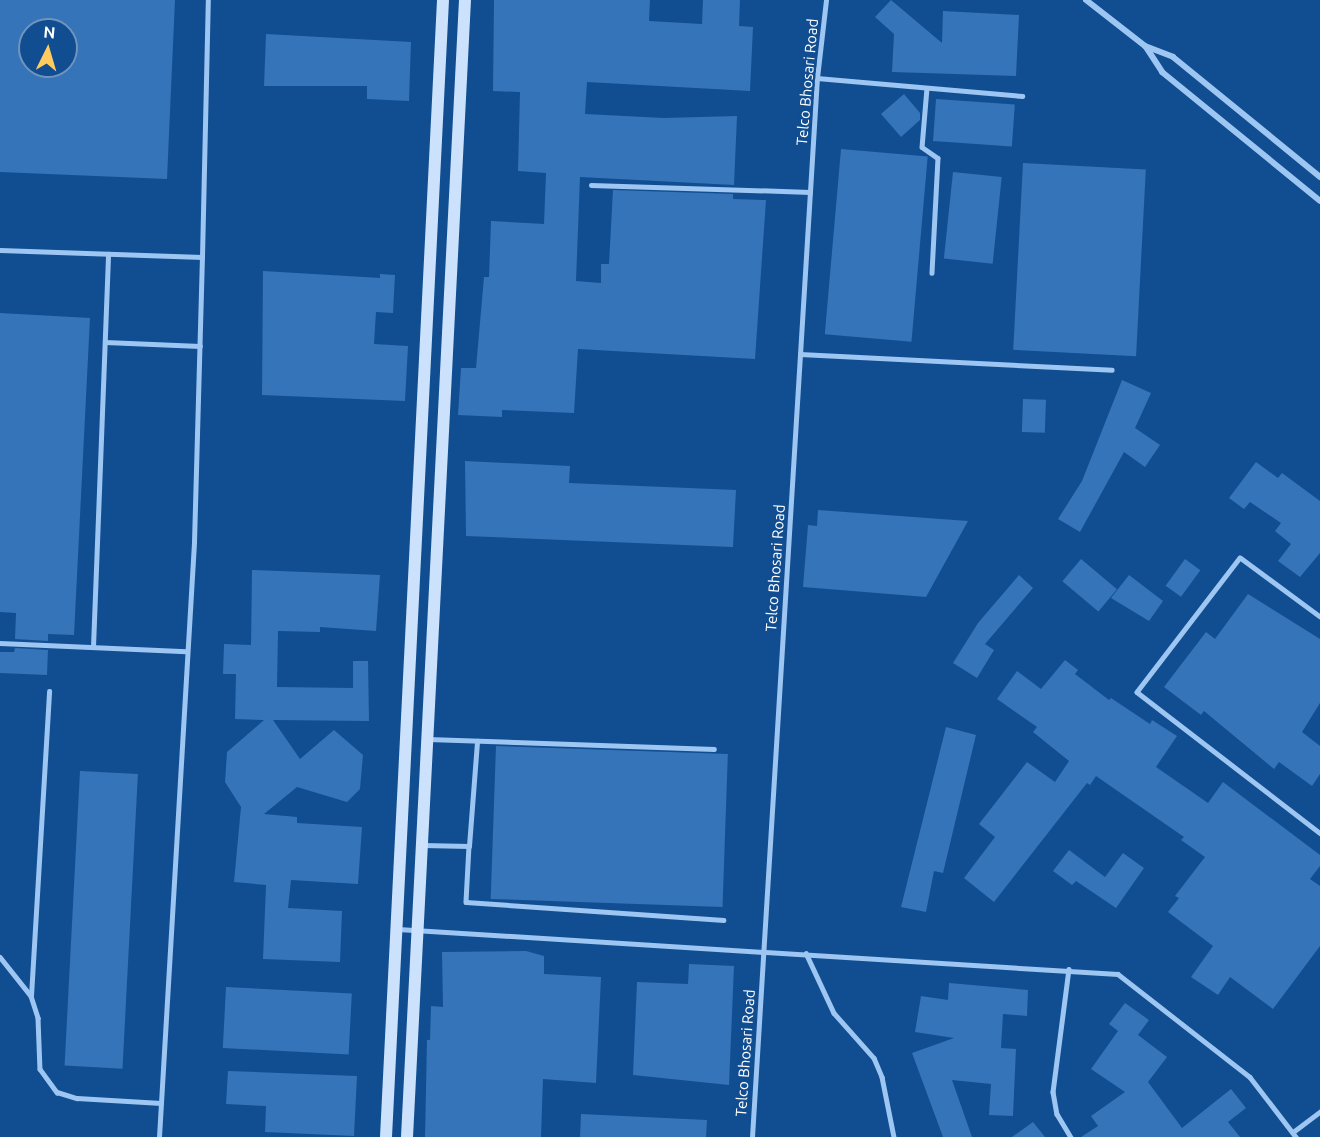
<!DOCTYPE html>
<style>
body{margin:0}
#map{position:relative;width:1320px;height:1137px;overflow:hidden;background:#114d91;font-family:Ubuntu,sans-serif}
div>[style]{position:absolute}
.building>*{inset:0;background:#3574b8;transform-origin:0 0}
.lane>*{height:4.5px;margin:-2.25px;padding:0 2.25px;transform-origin:2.25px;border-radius:2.25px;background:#9dc6f2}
.street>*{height:6px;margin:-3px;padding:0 3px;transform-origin:3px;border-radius:3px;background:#9dc6f2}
.secondary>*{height:12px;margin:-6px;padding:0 6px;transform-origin:6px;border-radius:6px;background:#cce2fc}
span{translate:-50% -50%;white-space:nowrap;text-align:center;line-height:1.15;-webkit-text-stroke:5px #114d91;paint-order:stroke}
.street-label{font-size:15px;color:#fff}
.north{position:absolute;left:18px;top:18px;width:60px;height:60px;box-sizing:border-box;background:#114d91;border:2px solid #7094bd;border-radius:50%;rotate:5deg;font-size:16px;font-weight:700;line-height:24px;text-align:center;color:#fff}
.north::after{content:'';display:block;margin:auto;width:21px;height:27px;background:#ffcb5e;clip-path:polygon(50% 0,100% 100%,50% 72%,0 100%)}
</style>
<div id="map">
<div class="building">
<div style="clip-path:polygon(evenodd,0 0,175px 0,167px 179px,0 172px,0 0,30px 30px,66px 30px,66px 66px,30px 66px,30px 30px)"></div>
<div style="clip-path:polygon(494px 0,650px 0,649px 21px,702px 24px,703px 0,740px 0,739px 26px,753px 27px,750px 91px,587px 82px,585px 114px,664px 118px,737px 116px,734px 185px,580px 177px,576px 281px,601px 283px,601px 264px,609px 264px,613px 190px,733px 194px,733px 199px,766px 200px,755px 359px,578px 349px,574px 413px,502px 410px,502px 417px,458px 415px,461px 368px,476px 368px,484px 277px,489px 277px,491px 221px,544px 224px,546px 173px,518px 171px,520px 92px,493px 91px)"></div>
<div style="clip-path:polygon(891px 0,942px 43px,943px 11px,1019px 15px,1016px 76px,892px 72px,894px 34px,875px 17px)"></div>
<div style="clip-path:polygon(266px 34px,411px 42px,409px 101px,367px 99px,367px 86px,264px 86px)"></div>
<div style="clip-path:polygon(904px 94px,920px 113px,920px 120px,901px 137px,881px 114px)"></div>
<div style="left:936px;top:99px;width:79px;height:42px;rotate:4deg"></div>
<div style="left:841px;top:149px;width:87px;height:186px;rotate:5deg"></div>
<div style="left:1023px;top:163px;width:123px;height:187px;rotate:3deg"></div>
<div style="left:953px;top:172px;width:49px;height:87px;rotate:6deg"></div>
<div style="clip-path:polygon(263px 271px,380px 278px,380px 274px,395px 275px,393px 313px,376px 312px,374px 344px,408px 346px,405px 401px,262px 395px)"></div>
<div style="clip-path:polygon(0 313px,90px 318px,74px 635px,48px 634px,48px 641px,15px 639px,16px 613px,0 612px)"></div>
<div style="clip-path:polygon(1122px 380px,1151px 393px,1135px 428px,1160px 445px,1145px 467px,1124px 452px,1080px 532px,1058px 519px,1082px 481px)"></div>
<div style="left:1023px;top:399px;width:23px;height:33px;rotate:2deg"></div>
<div style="clip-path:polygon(465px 461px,570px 466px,569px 483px,736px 490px,733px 547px,466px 536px)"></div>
<div style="clip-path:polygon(1256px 462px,1278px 478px,1282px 473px,1320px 501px,1320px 553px,1300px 577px,1278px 561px,1291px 544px,1275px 531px,1281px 523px,1250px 502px,1244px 509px,1229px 498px)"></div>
<div style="clip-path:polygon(818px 510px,968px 521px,926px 597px,803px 587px,808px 525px,817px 526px)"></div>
<div style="left:1081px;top:559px;width:47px;height:29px;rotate:40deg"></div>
<div style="left:1185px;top:559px;width:19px;height:33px;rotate:36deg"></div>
<div style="clip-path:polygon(252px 570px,380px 575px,376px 631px,320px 627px,320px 632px,278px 631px,277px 687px,353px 688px,353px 661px,368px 661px,369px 721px,273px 720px,300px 759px,334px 730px,363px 755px,360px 789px,347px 802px,297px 787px,264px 814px,297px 817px,297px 823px,362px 827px,358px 884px,291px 880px,288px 908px,342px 911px,340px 962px,263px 959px,266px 885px,234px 882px,241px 807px,225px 782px,227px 752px,264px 720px,235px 719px,236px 674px,223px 674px,224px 644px,251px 645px)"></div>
<div style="clip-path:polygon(1019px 575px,1033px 588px,985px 644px,994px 650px,977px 678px,953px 663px,978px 623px)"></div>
<div style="clip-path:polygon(1129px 575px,1163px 601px,1149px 621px,1111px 598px)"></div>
<div style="clip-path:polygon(1248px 594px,1320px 639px,1320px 703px,1302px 732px,1320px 746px,1320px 774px,1312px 786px,1279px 762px,1274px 769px,1204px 711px,1201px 715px,1164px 687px,1206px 632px,1215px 639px)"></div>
<div style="clip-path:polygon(15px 648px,48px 650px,47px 675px,0 673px,0 652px,14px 652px)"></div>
<div style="clip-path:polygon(1065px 660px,1078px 670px,1075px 674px,1109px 700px,1111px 698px,1150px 724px,1152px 720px,1177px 736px,1156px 767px,1208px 803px,1223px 782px,1320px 855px,1320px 866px,1310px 879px,1320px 886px,1320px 946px,1273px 1009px,1230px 977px,1218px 995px,1191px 977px,1213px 946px,1168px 912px,1179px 898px,1175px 896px,1205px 857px,1181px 840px,1184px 837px,1096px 776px,1090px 785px,1087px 783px,994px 902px,964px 878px,995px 837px,979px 824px,1027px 762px,1055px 782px,1069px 761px,1033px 732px,1037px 727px,997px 699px,1017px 671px,1041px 689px)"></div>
<div style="clip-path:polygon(946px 727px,976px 735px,943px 873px,934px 871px,926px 912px,901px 907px)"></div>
<div style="left:496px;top:746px;width:232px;height:153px;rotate:2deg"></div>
<div style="left:80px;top:771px;width:58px;height:295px;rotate:3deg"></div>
<div style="clip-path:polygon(1069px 850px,1105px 877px,1123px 853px,1144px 868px,1116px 908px,1076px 881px,1072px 885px,1053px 871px)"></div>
<div style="clip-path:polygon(526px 951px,544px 956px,544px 974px,601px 977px,596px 1083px,543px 1079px,541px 1137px,425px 1137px,427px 1040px,430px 1040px,431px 1006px,443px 1007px,442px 952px)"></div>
<div style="clip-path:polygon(689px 964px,734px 966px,729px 1085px,633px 1075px,637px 982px,688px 984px)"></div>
<div style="clip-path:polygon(949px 983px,1028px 990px,1027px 1016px,1003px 1014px,1001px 1048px,1016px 1049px,1013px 1116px,989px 1115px,991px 1084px,952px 1080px,972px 1137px,943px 1137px,912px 1053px,954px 1038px,915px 1032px,921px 996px,948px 1000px)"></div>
<div style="left:226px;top:987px;width:126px;height:61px;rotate:3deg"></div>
<div style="clip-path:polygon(1125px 1003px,1149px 1020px,1138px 1035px,1167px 1057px,1148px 1082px,1182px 1128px,1231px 1089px,1246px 1108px,1228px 1122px,1240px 1137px,1081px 1137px,1098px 1126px,1091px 1116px,1125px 1092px,1091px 1069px,1118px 1031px,1109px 1024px)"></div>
<div style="clip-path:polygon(228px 1071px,357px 1076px,354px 1136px,265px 1132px,266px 1106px,226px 1104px)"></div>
<div style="clip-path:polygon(581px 1114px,707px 1120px,706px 1137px,580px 1137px)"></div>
<div style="clip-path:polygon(1033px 1122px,1045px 1137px,1012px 1137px)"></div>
</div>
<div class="lane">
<div style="left:817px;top:78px;width:206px;rotate:5deg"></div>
<div style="left:927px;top:88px;width:59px;rotate:94.8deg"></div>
<div style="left:922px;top:147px;width:19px;rotate:35deg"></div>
<div style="left:938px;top:158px;width:115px;rotate:93deg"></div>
<div style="left:591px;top:185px;width:219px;rotate:1.8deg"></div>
<div style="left:0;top:250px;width:202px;rotate:2deg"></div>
<div style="left:202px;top:257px;width:257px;rotate:-88.7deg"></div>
<div style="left:105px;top:342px;width:95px;rotate:2.4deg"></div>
<div style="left:800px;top:354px;width:312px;rotate:2.9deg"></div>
<div style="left:1320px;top:617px;width:99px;rotate:-143.6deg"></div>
<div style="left:1240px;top:558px;width:169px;rotate:127.5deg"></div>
<div style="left:1137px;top:692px;width:231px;rotate:37.6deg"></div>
<div style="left:0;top:643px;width:186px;rotate:2.5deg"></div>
<div style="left:93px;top:647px;width:393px;rotate:-87.8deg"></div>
<div style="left:428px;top:739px;width:286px;rotate:2deg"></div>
<div style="left:423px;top:845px;width:46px;rotate:1.2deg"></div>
<div style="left:469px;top:846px;width:56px;rotate:93.1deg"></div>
<div style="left:466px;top:902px;width:258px;rotate:4deg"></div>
<div style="left:469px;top:846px;width:105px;rotate:-85.6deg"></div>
<div style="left:398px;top:929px;width:721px;rotate:3.58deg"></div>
<div style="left:1118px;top:974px;width:167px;rotate:38deg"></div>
<div style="left:1250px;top:1077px;width:76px;rotate:52.5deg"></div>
<div style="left:806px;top:953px;width:66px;rotate:65deg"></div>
<div style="left:834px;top:1013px;width:60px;rotate:48.4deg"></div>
<div style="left:874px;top:1058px;width:21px;rotate:67deg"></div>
<div style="left:882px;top:1077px;width:61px;rotate:78.7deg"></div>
<div style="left:0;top:957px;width:50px;rotate:51.5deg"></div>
<div style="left:31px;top:996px;width:23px;rotate:72deg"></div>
<div style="left:38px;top:1018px;width:51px;rotate:87.8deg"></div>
<div style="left:40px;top:1069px;width:29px;rotate:54deg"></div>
<div style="left:57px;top:1092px;width:21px;rotate:17deg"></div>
<div style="left:77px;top:1098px;width:84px;rotate:3.4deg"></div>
<div style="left:1069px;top:969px;width:124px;rotate:97.4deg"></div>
<div style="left:1053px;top:1092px;width:22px;rotate:80deg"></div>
<div style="left:1057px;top:1114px;width:27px;rotate:59deg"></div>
<div style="left:31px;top:996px;width:305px;rotate:-86.6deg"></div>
<div style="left:1293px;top:1132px;width:34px;rotate:-37deg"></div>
<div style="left:159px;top:1137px;width:596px;rotate:-86.63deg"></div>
<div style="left:194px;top:542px;width:285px;rotate:-88.4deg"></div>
<div style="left:752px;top:1137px;width:1061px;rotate:-86.49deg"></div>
<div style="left:817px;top:78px;width:79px;rotate:-83.4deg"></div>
</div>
<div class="street">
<div style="left:1086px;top:0;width:75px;rotate:37.9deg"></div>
<div style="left:1145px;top:46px;width:30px;rotate:21deg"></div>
<div style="left:1173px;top:57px;width:190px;rotate:39.2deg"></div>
<div style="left:1146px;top:47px;width:30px;rotate:57deg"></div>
<div style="left:1162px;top:72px;width:204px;rotate:39.2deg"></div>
</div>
<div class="secondary">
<div style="left:386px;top:1137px;width:1138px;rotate:-87.13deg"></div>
<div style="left:407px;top:1137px;width:1138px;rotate:-87.08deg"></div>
</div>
<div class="street-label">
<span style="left:807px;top:82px;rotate:-85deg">Telco Bhosari Road</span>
<span style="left:775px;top:568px;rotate:-86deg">Telco Bhosari Road</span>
<span style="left:745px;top:1053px;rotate:-86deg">Telco Bhosari Road</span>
</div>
<div class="north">N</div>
</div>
